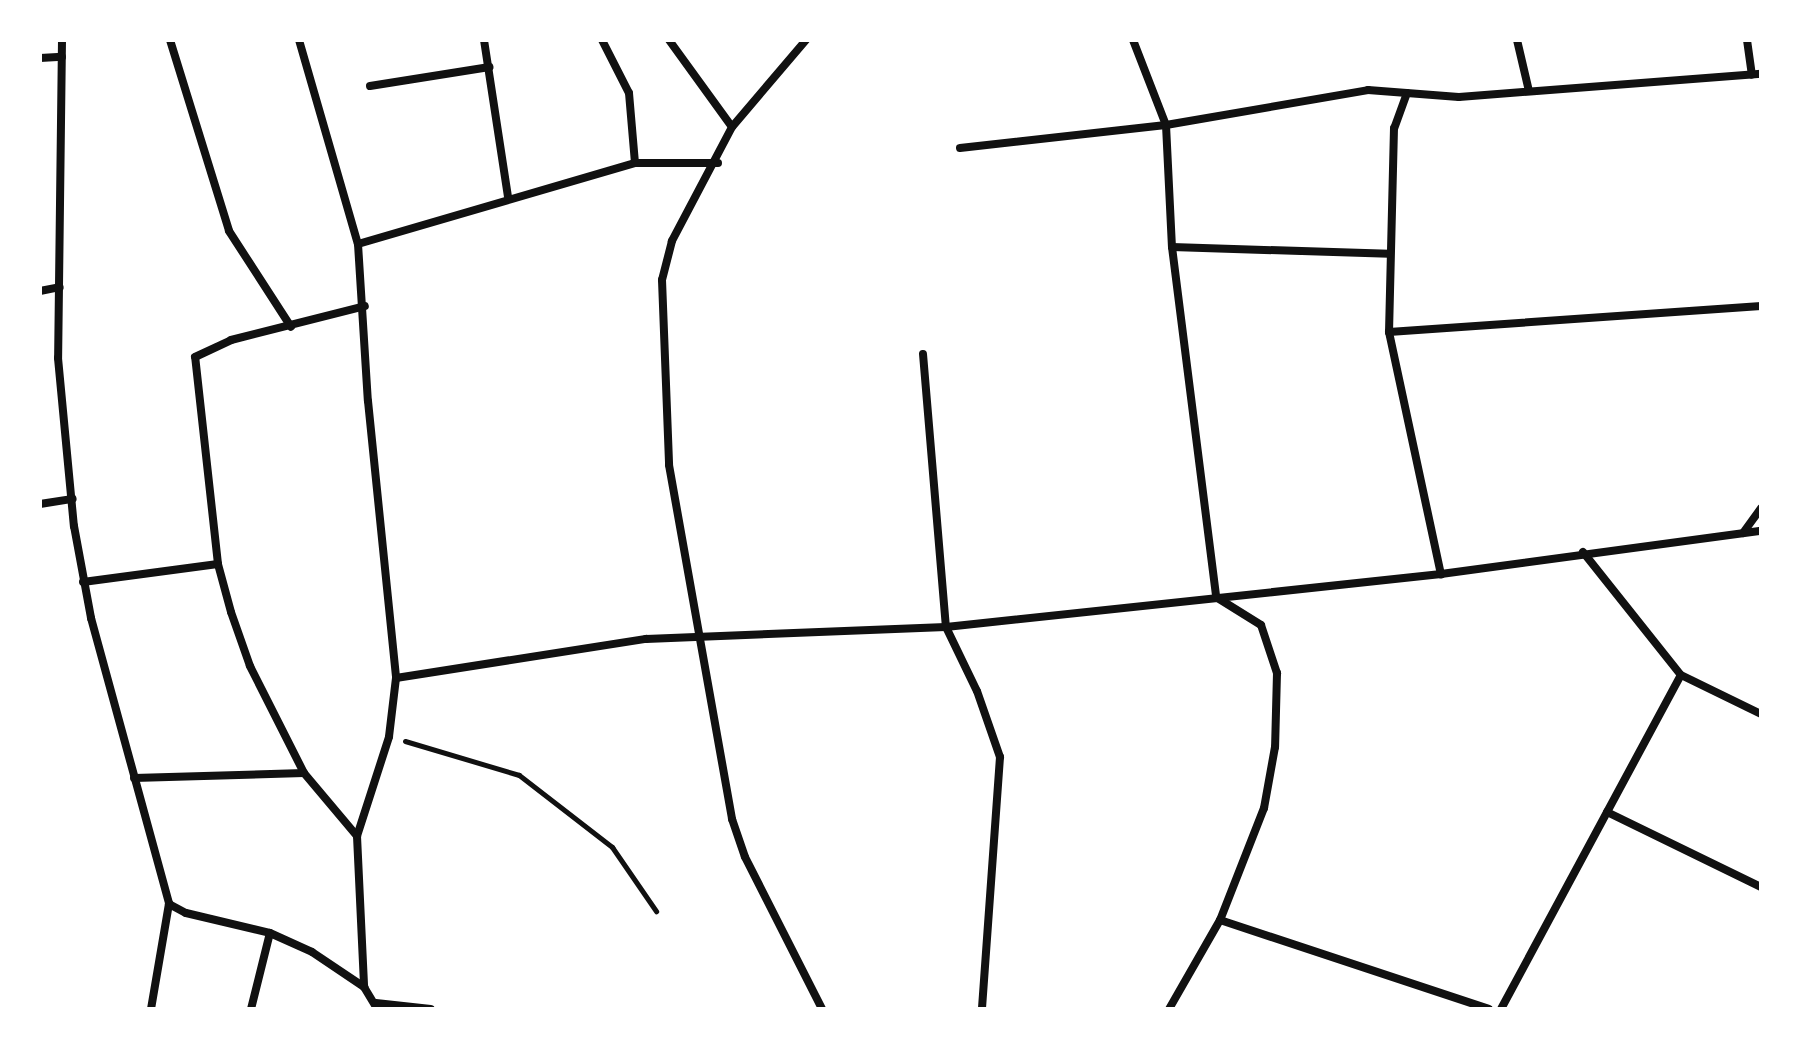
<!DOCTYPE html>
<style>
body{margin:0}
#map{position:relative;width:1801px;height:1049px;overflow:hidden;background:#fff;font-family:Raleway,sans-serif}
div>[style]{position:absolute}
.path>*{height:5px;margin:-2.5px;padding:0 2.5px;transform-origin:2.5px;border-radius:2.5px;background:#111}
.minor>*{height:8px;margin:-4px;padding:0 4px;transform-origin:4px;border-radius:4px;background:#111}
span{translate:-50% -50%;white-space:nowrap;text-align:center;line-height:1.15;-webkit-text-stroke:8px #fff;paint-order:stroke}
.frame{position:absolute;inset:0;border:42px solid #fff;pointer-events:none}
</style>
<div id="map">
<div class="path">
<div style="left:405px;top:741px;width:119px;rotate:16.6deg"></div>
<div style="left:519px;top:775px;width:118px;rotate:37.7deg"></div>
<div style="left:612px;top:847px;width:78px;rotate:55.5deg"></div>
</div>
<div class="minor">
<div style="left:62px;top:40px;width:318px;rotate:90.7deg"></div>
<div style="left:58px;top:358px;width:169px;rotate:84.6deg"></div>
<div style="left:74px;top:526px;width:94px;rotate:79.5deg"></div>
<div style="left:91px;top:618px;width:296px;rotate:74.7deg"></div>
<div style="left:169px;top:904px;width:19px;rotate:28deg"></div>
<div style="left:186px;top:913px;width:86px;rotate:13.4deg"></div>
<div style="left:270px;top:933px;width:46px;rotate:24.3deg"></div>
<div style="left:312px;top:952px;width:63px;rotate:33.9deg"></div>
<div style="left:364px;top:987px;width:26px;rotate:59deg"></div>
<div style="left:170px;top:40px;width:200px;rotate:72.8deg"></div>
<div style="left:229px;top:231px;width:114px;rotate:57.1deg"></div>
<div style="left:299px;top:40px;width:212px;rotate:73.9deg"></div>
<div style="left:358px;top:244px;width:157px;rotate:86.4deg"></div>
<div style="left:368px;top:401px;width:278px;rotate:84.2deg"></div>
<div style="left:396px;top:678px;width:59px;rotate:96.8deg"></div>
<div style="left:389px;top:737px;width:104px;rotate:107.9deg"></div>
<div style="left:357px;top:836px;width:151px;rotate:87.3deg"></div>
<div style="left:484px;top:40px;width:159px;rotate:81.3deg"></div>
<div style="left:602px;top:40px;width:59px;rotate:63deg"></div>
<div style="left:629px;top:93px;width:70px;rotate:85.1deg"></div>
<div style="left:669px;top:40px;width:107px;rotate:54.1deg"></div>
<div style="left:806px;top:40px;width:114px;rotate:130.4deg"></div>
<div style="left:732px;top:127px;width:129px;rotate:117.8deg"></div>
<div style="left:672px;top:241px;width:40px;rotate:104.4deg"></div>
<div style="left:662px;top:280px;width:185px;rotate:87.8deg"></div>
<div style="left:669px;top:465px;width:360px;rotate:79.9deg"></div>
<div style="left:732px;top:819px;width:40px;rotate:71.1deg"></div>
<div style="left:745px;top:857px;width:170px;rotate:63.1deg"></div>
<div style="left:1133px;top:40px;width:91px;rotate:68.8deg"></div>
<div style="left:1166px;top:125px;width:122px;rotate:87.2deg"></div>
<div style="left:1172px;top:247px;width:353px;rotate:82.8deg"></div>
<div style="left:1216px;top:597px;width:53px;rotate:31.9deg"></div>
<div style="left:1261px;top:625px;width:51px;rotate:71.6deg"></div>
<div style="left:1277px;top:673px;width:74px;rotate:91.5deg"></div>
<div style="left:1275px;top:747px;width:62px;rotate:100.2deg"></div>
<div style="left:1264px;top:808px;width:120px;rotate:111.4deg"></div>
<div style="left:1220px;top:920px;width:103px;rotate:119.8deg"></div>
<div style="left:1517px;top:40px;width:52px;rotate:76.8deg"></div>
<div style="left:1747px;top:40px;width:35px;rotate:82deg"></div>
<div style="left:40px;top:58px;width:22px;rotate:-3deg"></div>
<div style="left:370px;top:86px;width:121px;rotate:-9deg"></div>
<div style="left:1407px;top:93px;width:37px;rotate:110deg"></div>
<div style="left:1394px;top:128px;width:204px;rotate:91.4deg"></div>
<div style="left:1389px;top:332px;width:248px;rotate:77.9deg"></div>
<div style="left:960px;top:148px;width:207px;rotate:-6.4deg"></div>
<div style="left:1166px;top:125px;width:205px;rotate:-9.8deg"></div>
<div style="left:1368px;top:90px;width:91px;rotate:4.4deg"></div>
<div style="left:1459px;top:97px;width:303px;rotate:-4.4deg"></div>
<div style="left:358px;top:244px;width:289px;rotate:-16.3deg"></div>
<div style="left:635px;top:163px;width:83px"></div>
<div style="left:1172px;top:247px;width:217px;rotate:1.8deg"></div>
<div style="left:40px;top:291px;width:20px;rotate:-11deg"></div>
<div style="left:1389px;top:332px;width:373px;rotate:-4deg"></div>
<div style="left:923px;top:354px;width:274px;rotate:85.2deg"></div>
<div style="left:946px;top:627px;width:71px;rotate:64.2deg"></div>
<div style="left:977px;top:691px;width:70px;rotate:70.8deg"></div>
<div style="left:1000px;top:757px;width:253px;rotate:94.1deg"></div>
<div style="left:40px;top:504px;width:33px;rotate:-9deg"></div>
<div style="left:1743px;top:533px;width:31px;rotate:-54deg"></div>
<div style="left:1583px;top:552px;width:157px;rotate:51.5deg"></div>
<div style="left:1681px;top:675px;width:89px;rotate:26deg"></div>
<div style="left:83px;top:582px;width:136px;rotate:-7.6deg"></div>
<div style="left:396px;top:678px;width:253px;rotate:-8.9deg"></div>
<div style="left:646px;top:639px;width:300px;rotate:-2.3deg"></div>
<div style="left:946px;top:627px;width:498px;rotate:-6.1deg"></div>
<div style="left:1441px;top:574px;width:323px;rotate:-7.7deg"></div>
<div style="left:134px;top:778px;width:170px;rotate:-1.7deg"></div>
<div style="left:1607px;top:812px;width:171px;rotate:26deg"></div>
<div style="left:357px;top:836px;width:82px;rotate:-130.1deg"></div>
<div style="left:304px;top:773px;width:120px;rotate:-116.8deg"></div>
<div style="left:250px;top:666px;width:57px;rotate:-109.4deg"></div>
<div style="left:231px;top:612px;width:50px;rotate:-105.2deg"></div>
<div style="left:218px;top:564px;width:208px;rotate:-96.3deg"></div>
<div style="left:195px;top:357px;width:40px;rotate:-25deg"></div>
<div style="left:231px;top:340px;width:138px;rotate:-14.2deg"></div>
<div style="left:1220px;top:920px;width:283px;rotate:18.3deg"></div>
<div style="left:376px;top:1003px;width:55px;rotate:6.2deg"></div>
<div style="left:151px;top:1009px;width:107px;rotate:-80.3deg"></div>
<div style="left:251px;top:1009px;width:78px;rotate:-76deg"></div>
<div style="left:1501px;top:1009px;width:379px;rotate:-61.7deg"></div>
</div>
<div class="frame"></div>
</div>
